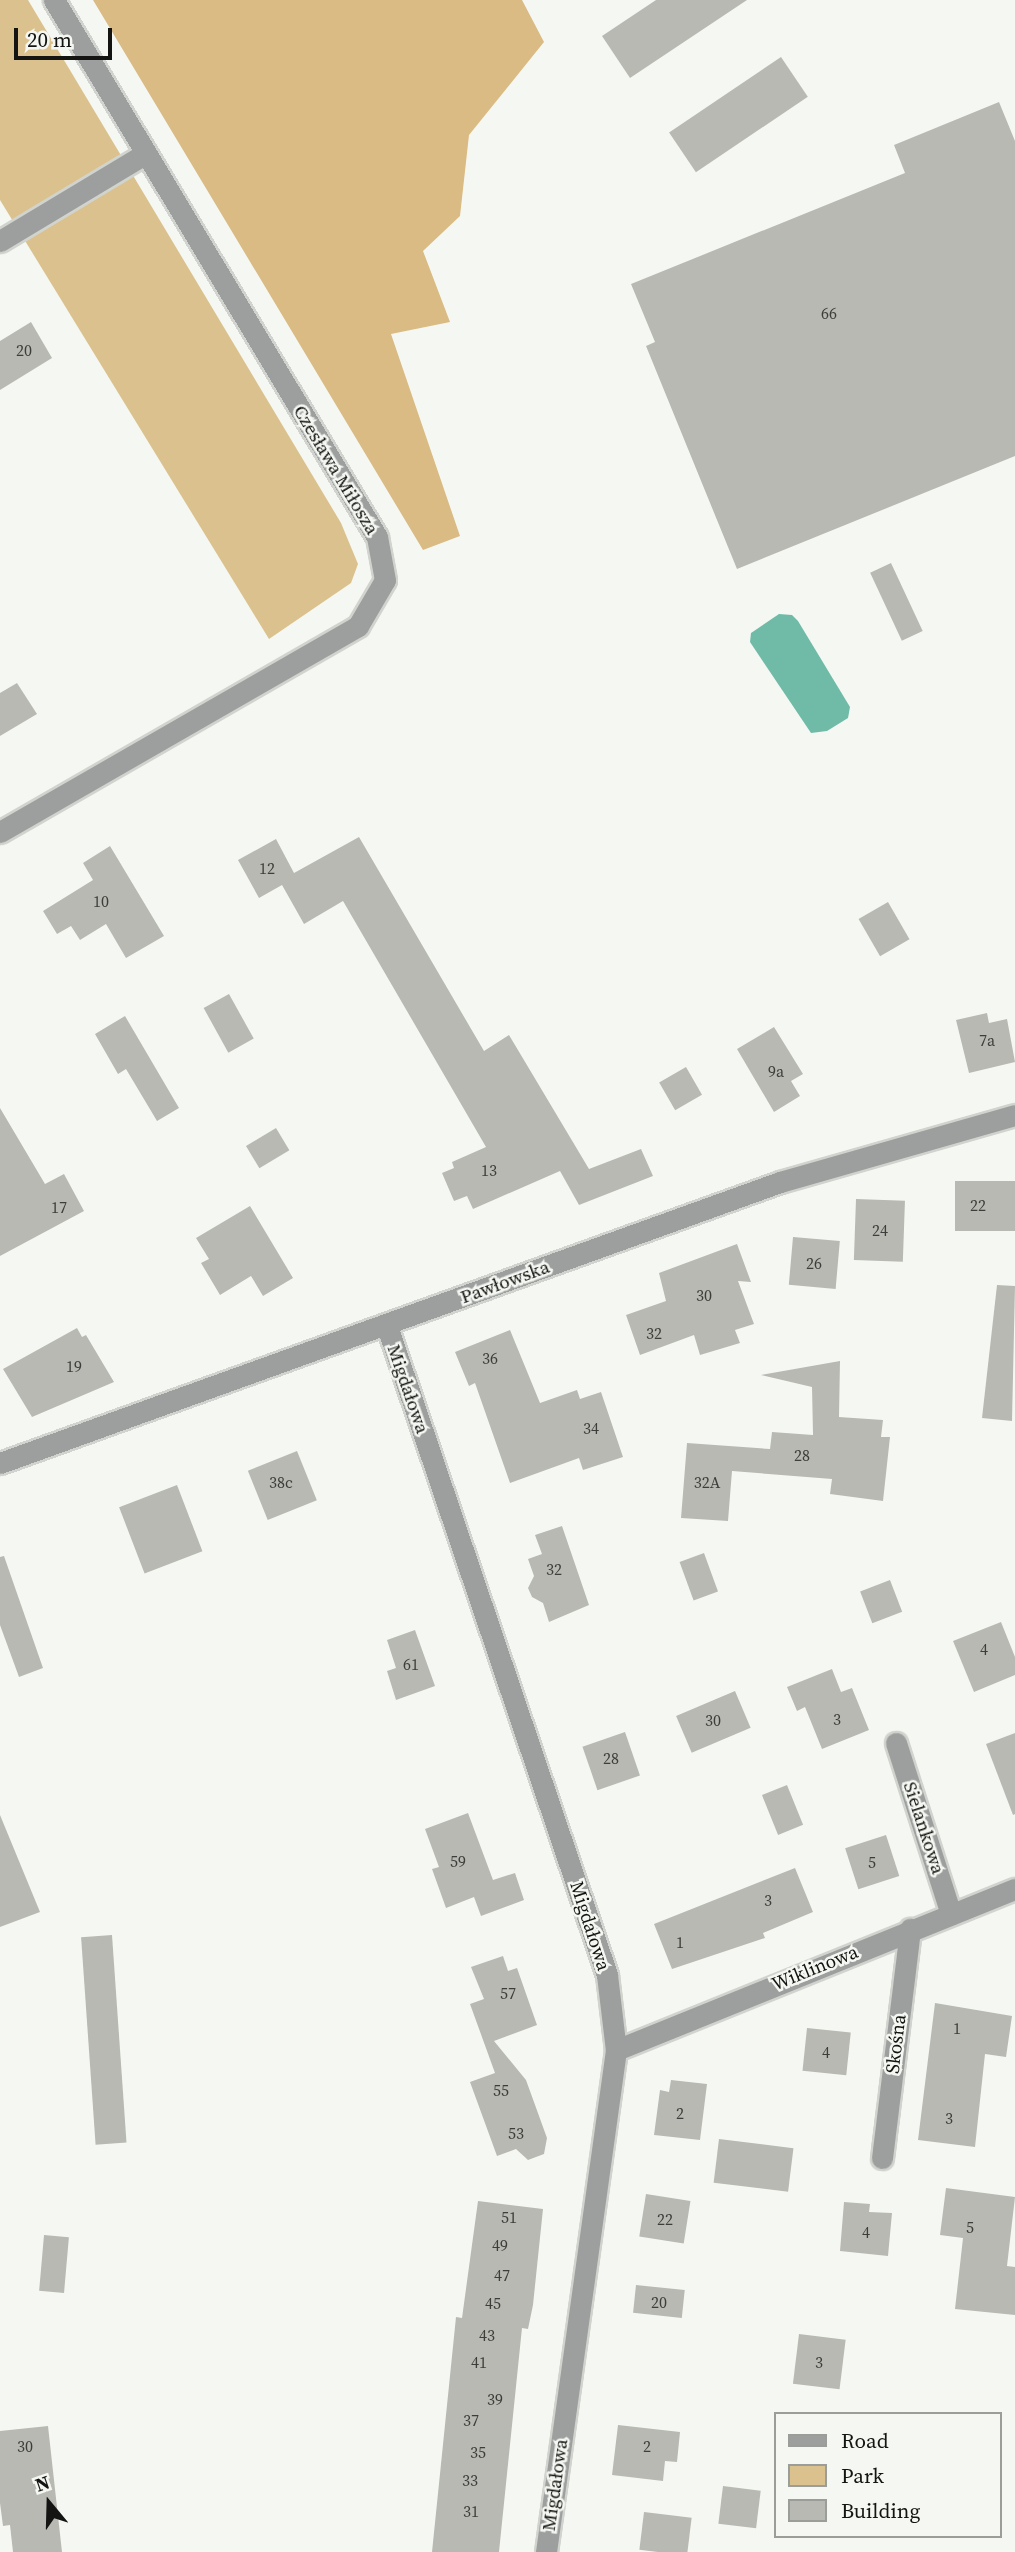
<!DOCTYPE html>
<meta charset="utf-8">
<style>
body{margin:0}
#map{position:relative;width:1015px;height:2552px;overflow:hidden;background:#f5f8f2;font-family:"Source Serif 4",serif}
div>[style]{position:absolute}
.green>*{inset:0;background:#dbc18d}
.forest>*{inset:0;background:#d9bb83}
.water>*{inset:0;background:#6fbba8}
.building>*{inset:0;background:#b9b9b3;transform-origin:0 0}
.roads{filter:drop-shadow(2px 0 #d1d4ce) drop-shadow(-2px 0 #d1d4ce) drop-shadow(0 2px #d1d4ce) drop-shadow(0 -2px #d1d4ce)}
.street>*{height:21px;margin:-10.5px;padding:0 10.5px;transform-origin:10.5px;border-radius:10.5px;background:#9c9f9d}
span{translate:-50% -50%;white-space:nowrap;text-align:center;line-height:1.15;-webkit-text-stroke:5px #f5f8f2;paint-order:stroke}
.number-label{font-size:16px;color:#3d3e3b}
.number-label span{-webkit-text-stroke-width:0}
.street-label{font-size:19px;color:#141513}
.legend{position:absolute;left:774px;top:2412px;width:228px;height:126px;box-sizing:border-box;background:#f5f8f2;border:2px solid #9b9d99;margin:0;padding:9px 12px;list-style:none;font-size:21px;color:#141513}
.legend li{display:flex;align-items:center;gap:14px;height:35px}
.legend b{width:35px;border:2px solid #9b9d99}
.north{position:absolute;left:14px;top:2468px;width:70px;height:70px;-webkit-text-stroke:5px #f5f8f2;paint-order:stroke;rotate:341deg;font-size:19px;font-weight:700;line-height:28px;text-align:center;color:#141513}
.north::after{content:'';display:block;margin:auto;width:24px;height:32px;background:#141513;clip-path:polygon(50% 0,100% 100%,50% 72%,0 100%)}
.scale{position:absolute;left:14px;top:28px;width:98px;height:32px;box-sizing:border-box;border:4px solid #141513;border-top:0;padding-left:9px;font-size:21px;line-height:24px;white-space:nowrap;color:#141513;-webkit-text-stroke:5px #f5f8f2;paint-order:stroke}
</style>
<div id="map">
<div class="green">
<div style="clip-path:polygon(0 0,28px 0,341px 523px,358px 564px,351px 583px,269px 639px,0 200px)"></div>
</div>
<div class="forest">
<div style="clip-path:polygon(93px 0,522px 0,544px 42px,469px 135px,460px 216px,423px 251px,450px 322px,391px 334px,460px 536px,423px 550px)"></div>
</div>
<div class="water">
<div style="clip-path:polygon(779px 614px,792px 615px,798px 621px,850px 707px,848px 718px,827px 731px,811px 733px,750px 642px,751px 633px)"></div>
</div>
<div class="building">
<div style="clip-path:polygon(656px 0,747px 0,630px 78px,602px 36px)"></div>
<div style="left:781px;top:57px;width:48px;height:135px;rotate:56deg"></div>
<div style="clip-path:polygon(999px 102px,1015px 141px,1015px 456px,737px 569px,646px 346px,655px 342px,631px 284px,905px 173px,894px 145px)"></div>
<div style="clip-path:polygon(31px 322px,52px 358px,0 390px,0 341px)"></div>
<div style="left:891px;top:563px;width:75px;height:23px;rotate:65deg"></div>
<div style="clip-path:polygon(17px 683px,37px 714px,0 736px,0 693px)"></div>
<div style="clip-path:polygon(359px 837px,484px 1051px,509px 1035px,589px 1169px,641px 1149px,653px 1176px,579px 1205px,560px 1171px,473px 1209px,467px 1196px,454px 1201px,442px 1173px,454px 1168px,452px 1162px,486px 1147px,343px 901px,304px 924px,282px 885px,259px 898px,238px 860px,276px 839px,294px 873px)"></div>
<div style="clip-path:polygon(110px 846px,164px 936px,126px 958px,106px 924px,80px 940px,71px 926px,57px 934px,43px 911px,93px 880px,83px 863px)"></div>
<div style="left:888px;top:902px;width:43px;height:34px;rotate:60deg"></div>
<div style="left:229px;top:994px;width:51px;height:29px;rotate:61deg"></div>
<div style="clip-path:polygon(987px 1013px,989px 1023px,1007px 1019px,1015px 1062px,969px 1073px,956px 1020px)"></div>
<div style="clip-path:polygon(125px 1016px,179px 1108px,157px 1121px,126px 1069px,118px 1074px,95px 1034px)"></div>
<div style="clip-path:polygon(774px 1027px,803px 1074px,791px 1081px,800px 1096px,774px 1112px,737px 1049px)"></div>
<div style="left:686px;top:1067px;width:32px;height:31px;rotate:60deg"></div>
<div style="clip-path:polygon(0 1108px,45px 1184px,64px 1174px,84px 1211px,0 1256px)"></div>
<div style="left:276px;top:1128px;width:26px;height:35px;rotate:59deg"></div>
<div style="left:955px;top:1181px;width:60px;height:50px"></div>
<div style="left:856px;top:1199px;width:49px;height:61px;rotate:2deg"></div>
<div style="clip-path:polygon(250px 1206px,293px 1278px,263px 1296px,251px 1276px,220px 1295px,201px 1263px,209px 1259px,196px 1238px)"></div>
<div style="left:793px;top:1237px;width:47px;height:48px;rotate:5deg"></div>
<div style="clip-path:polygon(737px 1244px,751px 1282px,738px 1281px,754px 1324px,735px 1330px,740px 1343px,700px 1355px,694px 1335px,640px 1355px,626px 1315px,666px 1301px,659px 1273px)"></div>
<div style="clip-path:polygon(997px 1285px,1015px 1286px,1012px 1421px,982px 1418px)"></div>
<div style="clip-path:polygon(77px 1328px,82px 1337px,86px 1335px,114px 1382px,32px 1417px,3px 1369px)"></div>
<div style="clip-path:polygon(510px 1330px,540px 1403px,577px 1390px,580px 1399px,601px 1392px,623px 1457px,583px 1470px,579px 1458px,510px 1483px,475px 1383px,469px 1386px,455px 1352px)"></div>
<div style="clip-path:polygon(840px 1361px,839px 1417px,883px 1420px,881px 1437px,890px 1437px,883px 1501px,830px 1494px,832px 1479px,732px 1471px,728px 1521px,681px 1518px,687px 1443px,770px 1449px,772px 1432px,813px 1435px,812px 1387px,761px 1375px)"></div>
<div style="left:297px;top:1451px;width:53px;height:53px;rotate:68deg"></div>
<div style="left:177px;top:1485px;width:71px;height:62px;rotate:69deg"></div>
<div style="clip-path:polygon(562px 1526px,589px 1605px,549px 1622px,543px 1603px,532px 1597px,528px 1588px,534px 1576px,528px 1559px,542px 1554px,535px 1535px)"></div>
<div style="left:704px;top:1553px;width:41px;height:26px;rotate:70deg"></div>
<div style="clip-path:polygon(4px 1556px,43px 1668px,19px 1677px,0 1625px,0 1557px)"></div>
<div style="left:890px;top:1580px;width:34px;height:32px;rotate:69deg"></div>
<div style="clip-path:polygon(1001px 1622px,1015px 1657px,1015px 1675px,974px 1692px,953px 1641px)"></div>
<div style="clip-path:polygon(415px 1630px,435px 1686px,396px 1700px,387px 1671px,396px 1668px,387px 1640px)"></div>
<div style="clip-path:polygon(832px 1669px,841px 1692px,852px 1688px,869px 1730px,822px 1749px,805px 1707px,797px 1711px,787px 1687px)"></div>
<div style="left:735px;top:1691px;width:40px;height:64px;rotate:67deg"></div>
<div style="left:625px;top:1732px;width:46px;height:45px;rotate:71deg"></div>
<div style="clip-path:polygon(1015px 1733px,1015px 1814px,1013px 1815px,986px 1744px)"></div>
<div style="left:787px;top:1785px;width:43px;height:27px;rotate:68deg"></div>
<div style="clip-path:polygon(468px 1813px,493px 1880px,515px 1873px,524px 1900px,481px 1916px,474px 1897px,446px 1908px,432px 1869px,439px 1867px,425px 1829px)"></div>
<div style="clip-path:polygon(0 1815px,40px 1912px,0 1927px)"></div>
<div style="left:886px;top:1835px;width:43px;height:43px;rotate:72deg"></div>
<div style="clip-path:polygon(795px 1868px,813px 1912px,763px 1933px,765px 1938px,672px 1969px,654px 1924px)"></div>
<div style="left:112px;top:1935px;width:208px;height:31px;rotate:86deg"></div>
<div style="clip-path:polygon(503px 1956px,508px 1971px,517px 1968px,537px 2025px,494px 2041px,526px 2080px,547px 2138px,544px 2154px,528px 2160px,516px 2149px,497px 2156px,470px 2082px,495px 2073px,470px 2004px,484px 1999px,471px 1967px)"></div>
<div style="clip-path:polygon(935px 2003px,1012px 2016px,1006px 2057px,985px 2054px,975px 2147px,918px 2140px)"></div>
<div style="left:807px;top:2028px;width:44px;height:43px;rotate:6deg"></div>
<div style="clip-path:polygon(671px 2080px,707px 2084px,700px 2140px,654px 2135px,660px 2090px,669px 2092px)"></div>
<div style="left:719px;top:2139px;width:75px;height:44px;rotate:7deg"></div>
<div style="clip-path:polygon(946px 2188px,1015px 2197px,1007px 2266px,1015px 2267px,1015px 2315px,955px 2309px,963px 2238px,940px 2235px)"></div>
<div style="left:646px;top:2194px;width:45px;height:43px;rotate:9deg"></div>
<div style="clip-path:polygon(478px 2201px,543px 2209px,533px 2305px,528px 2329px,522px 2328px,499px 2552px,432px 2552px,456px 2317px,462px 2318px)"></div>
<div style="clip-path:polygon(844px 2202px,870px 2204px,869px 2212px,892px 2213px,888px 2256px,840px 2251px)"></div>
<div style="left:44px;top:2235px;width:25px;height:56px;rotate:5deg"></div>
<div style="left:636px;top:2285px;width:49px;height:28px;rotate:6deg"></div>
<div style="left:799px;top:2334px;width:47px;height:50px;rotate:7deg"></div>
<div style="clip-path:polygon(618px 2425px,680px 2432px,677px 2462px,665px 2461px,663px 2481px,612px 2475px)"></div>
<div style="clip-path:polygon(48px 2426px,62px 2552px,13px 2552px,10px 2525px,3px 2526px,0 2503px,0 2431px)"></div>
<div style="left:723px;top:2486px;width:38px;height:38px;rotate:7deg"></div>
<div style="left:644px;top:2512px;width:48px;height:38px;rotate:7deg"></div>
</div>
<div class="roads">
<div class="street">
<div style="left:0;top:241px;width:169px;rotate:-31deg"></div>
<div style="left:0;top:832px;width:413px;rotate:-29.9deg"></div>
<div style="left:358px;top:626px;width:53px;rotate:-59.6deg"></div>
<div style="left:385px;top:580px;width:44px;rotate:-100.5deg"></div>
<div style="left:377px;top:537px;width:627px;rotate:-121.03deg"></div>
<div style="left:387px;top:1326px;width:685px;rotate:71.27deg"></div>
<div style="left:607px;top:1975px;width:76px;rotate:83.2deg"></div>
<div style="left:616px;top:2050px;width:507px;rotate:97.94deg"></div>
<div style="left:0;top:1463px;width:829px;rotate:-19.81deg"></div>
<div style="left:780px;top:1182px;width:244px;rotate:-15.9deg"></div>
<div style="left:896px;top:1743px;width:180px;rotate:72.2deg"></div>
<div style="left:616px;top:2050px;width:430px;rotate:-22deg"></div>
<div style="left:882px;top:2158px;width:231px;rotate:-83deg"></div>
</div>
</div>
<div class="number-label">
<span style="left:829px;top:313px">66</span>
<span style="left:24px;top:350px">20</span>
<span style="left:267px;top:868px">12</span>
<span style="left:101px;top:901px">10</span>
<span style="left:987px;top:1040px">7a</span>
<span style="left:776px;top:1071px">9a</span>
<span style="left:489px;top:1170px">13</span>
<span style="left:978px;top:1205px">22</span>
<span style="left:59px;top:1207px">17</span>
<span style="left:880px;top:1230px">24</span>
<span style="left:814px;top:1263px">26</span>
<span style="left:704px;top:1295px">30</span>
<span style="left:654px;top:1333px">32</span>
<span style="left:490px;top:1358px">36</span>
<span style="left:74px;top:1366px">19</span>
<span style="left:591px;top:1428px">34</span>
<span style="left:802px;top:1455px">28</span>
<span style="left:281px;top:1482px">38c</span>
<span style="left:707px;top:1482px">32A</span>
<span style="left:554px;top:1569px">32</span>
<span style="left:984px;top:1649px">4</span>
<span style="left:411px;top:1664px">61</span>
<span style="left:837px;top:1719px">3</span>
<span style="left:713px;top:1720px">30</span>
<span style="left:611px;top:1758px">28</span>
<span style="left:458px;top:1861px">59</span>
<span style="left:872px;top:1862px">5</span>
<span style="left:768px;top:1900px">3</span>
<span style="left:680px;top:1942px">1</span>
<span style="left:508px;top:1993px">57</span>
<span style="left:957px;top:2028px">1</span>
<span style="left:826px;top:2052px">4</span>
<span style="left:501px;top:2090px">55</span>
<span style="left:680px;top:2113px">2</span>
<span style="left:949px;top:2118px">3</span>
<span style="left:516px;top:2133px">53</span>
<span style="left:509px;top:2217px">51</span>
<span style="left:665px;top:2219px">22</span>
<span style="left:970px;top:2227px">5</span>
<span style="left:866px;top:2232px">4</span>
<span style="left:500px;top:2245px">49</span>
<span style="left:502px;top:2275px">47</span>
<span style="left:659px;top:2302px">20</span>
<span style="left:493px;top:2303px">45</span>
<span style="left:487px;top:2335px">43</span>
<span style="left:479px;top:2362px">41</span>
<span style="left:819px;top:2362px">3</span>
<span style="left:495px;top:2399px">39</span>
<span style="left:471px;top:2420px">37</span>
<span style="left:25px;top:2446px">30</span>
<span style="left:647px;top:2446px">2</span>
<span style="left:478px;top:2452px">35</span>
<span style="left:470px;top:2480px">33</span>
<span style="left:471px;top:2511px">31</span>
</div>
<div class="street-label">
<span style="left:336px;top:470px;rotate:59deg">Czesława Miłosza</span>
<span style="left:505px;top:1282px;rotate:-20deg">Pawłowska</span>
<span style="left:408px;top:1389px;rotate:71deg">Migdałowa</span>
<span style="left:924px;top:1828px;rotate:72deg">Sielankowa</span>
<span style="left:590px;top:1926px;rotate:72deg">Migdałowa</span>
<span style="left:815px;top:1968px;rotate:-22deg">Wiklinowa</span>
<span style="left:896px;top:2044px;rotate:-83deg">Skośna</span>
<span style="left:555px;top:2485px;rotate:-82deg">Migdałowa</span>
</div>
<ul class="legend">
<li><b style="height:9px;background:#9c9f9d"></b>Road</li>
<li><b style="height:19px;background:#dbc18d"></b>Park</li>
<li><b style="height:19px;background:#b9b9b3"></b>Building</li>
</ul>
<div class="north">N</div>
<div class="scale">20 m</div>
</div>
